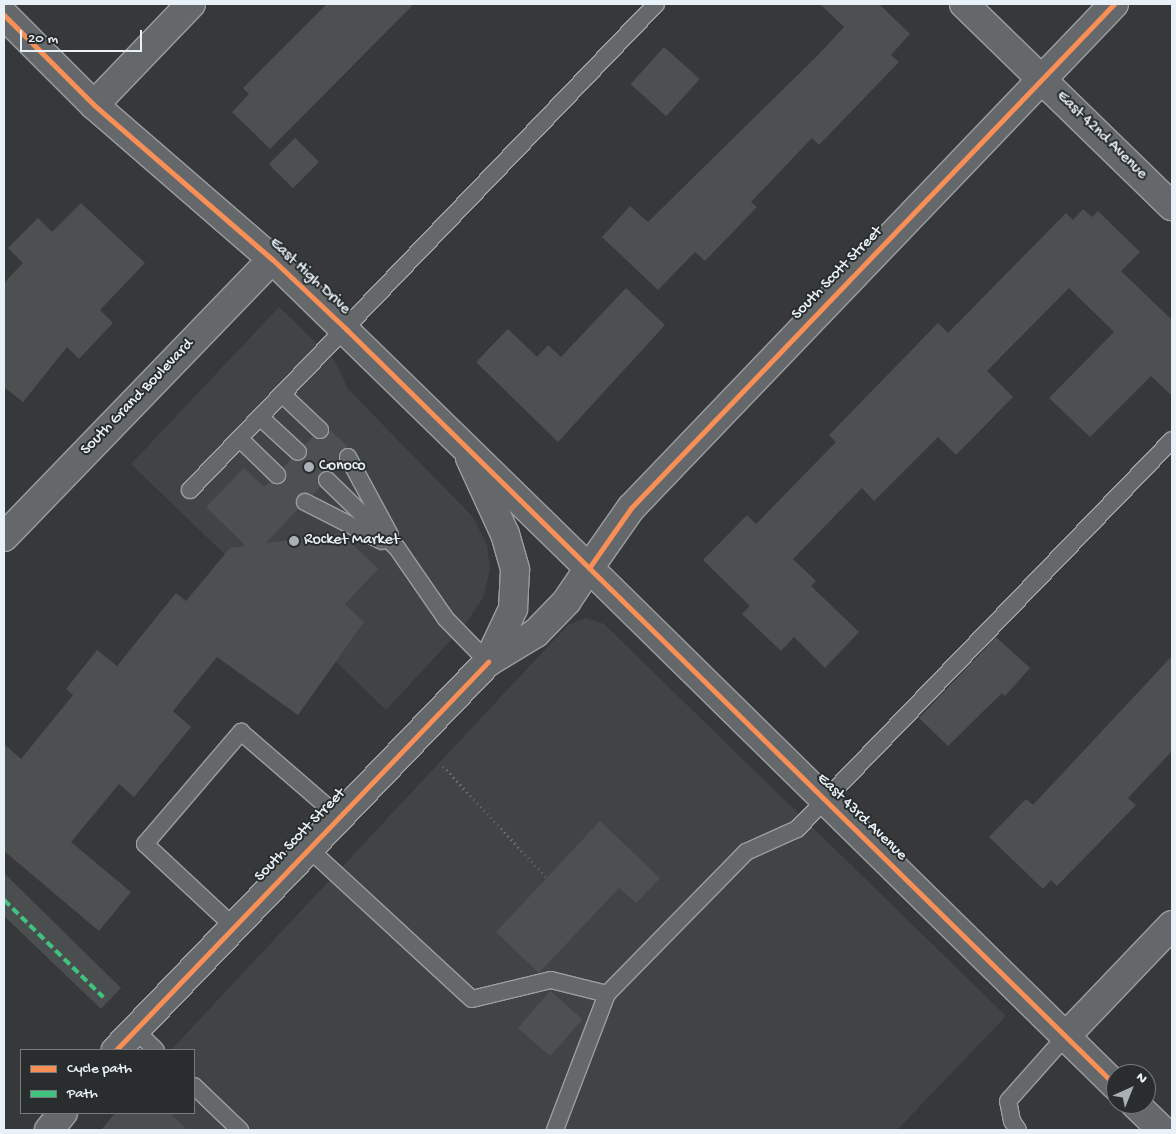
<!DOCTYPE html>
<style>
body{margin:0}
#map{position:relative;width:1176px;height:1134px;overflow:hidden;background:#363839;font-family:"Gochi Hand",sans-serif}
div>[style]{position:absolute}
.built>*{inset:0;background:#404445}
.green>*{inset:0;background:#4a4e4f}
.building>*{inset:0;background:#4e4f50;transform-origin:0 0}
.path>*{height:3px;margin-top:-1.5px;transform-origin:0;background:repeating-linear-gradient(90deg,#6f7172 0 1px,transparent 0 5px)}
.roads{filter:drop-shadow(1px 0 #9b9d9f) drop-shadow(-1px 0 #9b9d9f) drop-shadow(0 1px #9b9d9f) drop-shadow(0 -1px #9b9d9f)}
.service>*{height:16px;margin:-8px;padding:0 8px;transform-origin:8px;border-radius:8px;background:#65686b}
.minor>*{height:28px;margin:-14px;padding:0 14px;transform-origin:14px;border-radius:14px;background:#65686b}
.secondary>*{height:28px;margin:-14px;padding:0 14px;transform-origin:14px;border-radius:14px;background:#65686b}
.quiet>*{height:4px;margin-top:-2px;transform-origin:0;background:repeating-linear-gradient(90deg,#40c37c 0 8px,transparent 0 12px)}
.cycleway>*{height:5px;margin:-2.5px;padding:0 2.5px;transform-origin:2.5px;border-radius:2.5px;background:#f78f57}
.dots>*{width:14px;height:14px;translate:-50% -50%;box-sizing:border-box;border:2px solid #2a2d2e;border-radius:50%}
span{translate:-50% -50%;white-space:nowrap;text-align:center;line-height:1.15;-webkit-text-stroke:4px #2a2d2e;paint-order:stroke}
.street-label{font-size:16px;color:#e8f1f8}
.poi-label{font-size:16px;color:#e8f1f8}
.left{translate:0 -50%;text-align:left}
.frame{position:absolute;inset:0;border:5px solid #e8f1f8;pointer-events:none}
.legend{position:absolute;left:20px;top:1049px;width:175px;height:65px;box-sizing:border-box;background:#2a2d2e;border:1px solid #767b7f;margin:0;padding:6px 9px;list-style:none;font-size:15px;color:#e8f1f8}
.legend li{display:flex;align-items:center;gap:10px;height:25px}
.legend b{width:25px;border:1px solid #767b7f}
.north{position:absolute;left:1106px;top:1064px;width:50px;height:50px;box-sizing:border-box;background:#2a2d2e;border:1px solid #767b7f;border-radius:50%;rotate:44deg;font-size:14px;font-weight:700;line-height:20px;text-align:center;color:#e8f1f8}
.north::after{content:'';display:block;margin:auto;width:18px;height:22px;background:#aab0b5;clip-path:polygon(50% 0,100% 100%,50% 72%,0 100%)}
.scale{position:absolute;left:20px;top:30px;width:122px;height:22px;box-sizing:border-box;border:2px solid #e8f1f8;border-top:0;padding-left:6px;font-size:15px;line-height:18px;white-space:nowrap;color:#e8f1f8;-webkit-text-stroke:4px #2a2d2e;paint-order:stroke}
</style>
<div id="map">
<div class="built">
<div style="clip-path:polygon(279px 307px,335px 361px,348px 389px,473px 517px,487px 545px,490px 568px,484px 596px,465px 625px,386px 710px,131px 464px)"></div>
<div style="clip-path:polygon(586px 618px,604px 624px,1006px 1016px,897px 1130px,188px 1130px,170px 1113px,194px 1113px,194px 1050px,171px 1050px,568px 625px)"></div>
</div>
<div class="green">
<div style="clip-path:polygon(4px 873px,121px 988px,101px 1009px,4px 916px)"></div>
<div style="clip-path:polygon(115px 1113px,170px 1113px,188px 1130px,101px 1130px)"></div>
</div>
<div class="building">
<div style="clip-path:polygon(327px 4px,414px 4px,270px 149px,232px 112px,249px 94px,243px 88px)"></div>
<div style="clip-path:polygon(820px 4px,879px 4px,910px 34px,891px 55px,899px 62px,819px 145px,812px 138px,751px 202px,757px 207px,705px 261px,695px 252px,658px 290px,602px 237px,630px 206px,648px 222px,819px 54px,844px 27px)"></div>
<div style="left:664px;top:47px;width:48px;height:50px;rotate:42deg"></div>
<div style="left:295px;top:138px;width:34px;height:37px;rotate:45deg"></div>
<div style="clip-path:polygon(81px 203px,145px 263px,100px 310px,113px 323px,79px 359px,67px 347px,23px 402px,4px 387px,4px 283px,23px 263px,8px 248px,38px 218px,52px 232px)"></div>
<div style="clip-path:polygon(1083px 209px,1092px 217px,1098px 211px,1140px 252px,1121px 271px,1172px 320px,1172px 396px,1151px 376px,1090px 437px,1049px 398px,1114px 332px,1069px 288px,987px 371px,1013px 397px,956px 455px,938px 437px,874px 501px,862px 488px,793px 559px,816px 581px,811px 586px,859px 632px,825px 668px,794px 637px,781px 651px,742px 614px,750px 606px,703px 560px,747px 515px,756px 524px,836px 442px,829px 435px,938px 323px,948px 333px,1066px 213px,1073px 220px)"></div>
<div style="clip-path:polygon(626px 288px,665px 325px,558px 442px,476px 362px,508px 329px,537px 357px,548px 345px,561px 357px)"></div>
<div style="clip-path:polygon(330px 430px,348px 447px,339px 452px,341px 465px,334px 473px,320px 473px,320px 487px,313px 495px,299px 494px,295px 502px,298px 509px,266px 543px,341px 533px,378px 569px,345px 604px,364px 622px,298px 715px,217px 657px,173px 711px,191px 727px,134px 797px,119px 784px,71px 842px,131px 892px,99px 931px,4px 851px,4px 744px,21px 759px,73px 695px,66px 689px,97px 650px,117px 666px,176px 593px,186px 601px,230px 548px,246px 546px,206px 507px,244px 468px,264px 487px,270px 482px,280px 484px,287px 477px,284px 467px,291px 459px,305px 459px,305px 445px,313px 437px,327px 437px)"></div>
<div style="clip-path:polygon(996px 637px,1030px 668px,1005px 696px,1002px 693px,948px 746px,919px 718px)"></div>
<div style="clip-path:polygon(1172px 656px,1172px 751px,1128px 798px,1136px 805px,1057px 886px,1051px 880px,1043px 889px,989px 837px,1026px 799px,1033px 805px)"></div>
<div style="clip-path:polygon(600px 821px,660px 878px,636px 903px,619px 888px,539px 973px,496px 932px)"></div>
<div style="left:550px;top:991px;width:43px;height:49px;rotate:41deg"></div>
</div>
<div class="path">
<div style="left:443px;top:766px;width:153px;rotate:47.1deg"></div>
</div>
<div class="roads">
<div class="service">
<div style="left:283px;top:395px;width:51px;rotate:43.4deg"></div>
<div style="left:261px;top:418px;width:50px;rotate:42.6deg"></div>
<div style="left:240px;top:439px;width:52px;rotate:44.2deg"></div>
<div style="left:348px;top:457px;width:89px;rotate:61.7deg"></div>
<div style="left:327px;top:480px;width:98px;rotate:44.2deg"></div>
<div style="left:397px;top:548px;width:86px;rotate:55.4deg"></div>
<div style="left:446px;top:619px;width:60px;rotate:45.7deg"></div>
<div style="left:190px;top:490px;width:673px;rotate:-46.2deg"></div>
<div style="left:305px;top:502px;width:86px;rotate:26.9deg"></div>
<div style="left:307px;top:847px;width:224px;rotate:42.7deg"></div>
<div style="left:472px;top:999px;width:81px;rotate:-13.5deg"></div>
<div style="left:551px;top:980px;width:58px;rotate:14deg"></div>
<div style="left:232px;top:925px;width:119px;rotate:-137deg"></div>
<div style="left:145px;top:844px;width:148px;rotate:-49.4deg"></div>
<div style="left:241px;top:732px;width:128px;rotate:40.9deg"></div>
<div style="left:134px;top:1029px;width:30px;rotate:44deg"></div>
<div style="left:194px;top:1086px;width:64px;rotate:43.7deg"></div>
<div style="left:555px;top:1130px;width:146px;rotate:-69.1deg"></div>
<div style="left:607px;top:994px;width:199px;rotate:-45.6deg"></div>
<div style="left:746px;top:852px;width:56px;rotate:-24.3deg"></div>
<div style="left:797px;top:829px;width:540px;rotate:-46.05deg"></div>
<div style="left:1018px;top:1130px;width:11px;rotate:-124deg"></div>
<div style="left:1012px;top:1121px;width:20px;rotate:-101deg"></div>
<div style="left:1008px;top:1101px;width:86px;rotate:-48.3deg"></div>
</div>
<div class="minor">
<div style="left:964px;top:4px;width:290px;rotate:44.2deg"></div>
<div style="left:1114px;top:4px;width:698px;rotate:133.78deg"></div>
<div style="left:631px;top:508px;width:73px;rotate:125deg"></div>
<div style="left:589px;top:568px;width:739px;rotate:44.51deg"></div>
<div style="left:94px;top:105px;width:140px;rotate:-46.2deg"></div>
<div style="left:4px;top:537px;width:386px;rotate:-46deg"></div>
<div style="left:1065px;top:1037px;width:155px;rotate:-46.3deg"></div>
<div style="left:1135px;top:1104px;width:37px;rotate:44deg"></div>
</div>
<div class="secondary">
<div style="left:4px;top:15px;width:127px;rotate:45deg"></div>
<div style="left:94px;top:105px;width:235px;rotate:40.9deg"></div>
<div style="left:272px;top:259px;width:443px;rotate:44.3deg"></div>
<div style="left:589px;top:568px;width:40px;rotate:124deg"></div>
<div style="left:567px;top:601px;width:45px;rotate:134.1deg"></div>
<div style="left:536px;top:633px;width:56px;rotate:148.9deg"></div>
<div style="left:488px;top:662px;width:538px;rotate:133.79deg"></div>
<div style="left:470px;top:458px;width:84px;rotate:65.3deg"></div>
<div style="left:505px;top:534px;width:37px;rotate:74deg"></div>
<div style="left:515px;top:570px;width:39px;rotate:93deg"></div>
<div style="left:513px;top:609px;width:59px;rotate:115.3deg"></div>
<div style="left:49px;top:1130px;width:22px;rotate:-51deg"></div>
</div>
</div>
<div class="quiet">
<div style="left:4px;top:900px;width:139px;rotate:44.4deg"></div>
</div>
<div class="cycleway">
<div style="left:4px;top:15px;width:127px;rotate:45deg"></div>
<div style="left:94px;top:105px;width:235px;rotate:40.9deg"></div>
<div style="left:272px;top:259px;width:102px;rotate:43.4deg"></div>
<div style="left:346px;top:329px;width:1080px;rotate:44.51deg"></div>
<div style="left:589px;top:568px;width:73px;rotate:-55deg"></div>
<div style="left:631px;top:508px;width:698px;rotate:-46.22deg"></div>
<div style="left:116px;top:1050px;width:538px;rotate:-46.21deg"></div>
</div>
<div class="dots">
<div style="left:309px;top:467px;background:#aab0b5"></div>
<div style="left:294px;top:541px;background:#aab0b5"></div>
</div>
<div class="street-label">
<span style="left:1101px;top:136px;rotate:44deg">East 42nd Avenue</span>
<span style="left:838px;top:274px;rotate:-46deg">South Scott Street</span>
<span style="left:309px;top:277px;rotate:43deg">East High Drive</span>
<span style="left:138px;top:398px;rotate:-46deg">South Grand Boulevard</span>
<span style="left:861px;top:818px;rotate:44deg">East 43rd Avenue</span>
<span style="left:301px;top:836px;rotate:-46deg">South Scott Street</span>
</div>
<div class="poi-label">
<span class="left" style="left:319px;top:467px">Conoco</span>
<span class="left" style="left:304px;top:541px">Rocket Market</span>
</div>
<div class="frame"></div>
<ul class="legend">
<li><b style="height:6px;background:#f78f57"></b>Cycle path</li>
<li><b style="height:6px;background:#40c37c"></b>Path</li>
</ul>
<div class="north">N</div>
<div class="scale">20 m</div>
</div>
